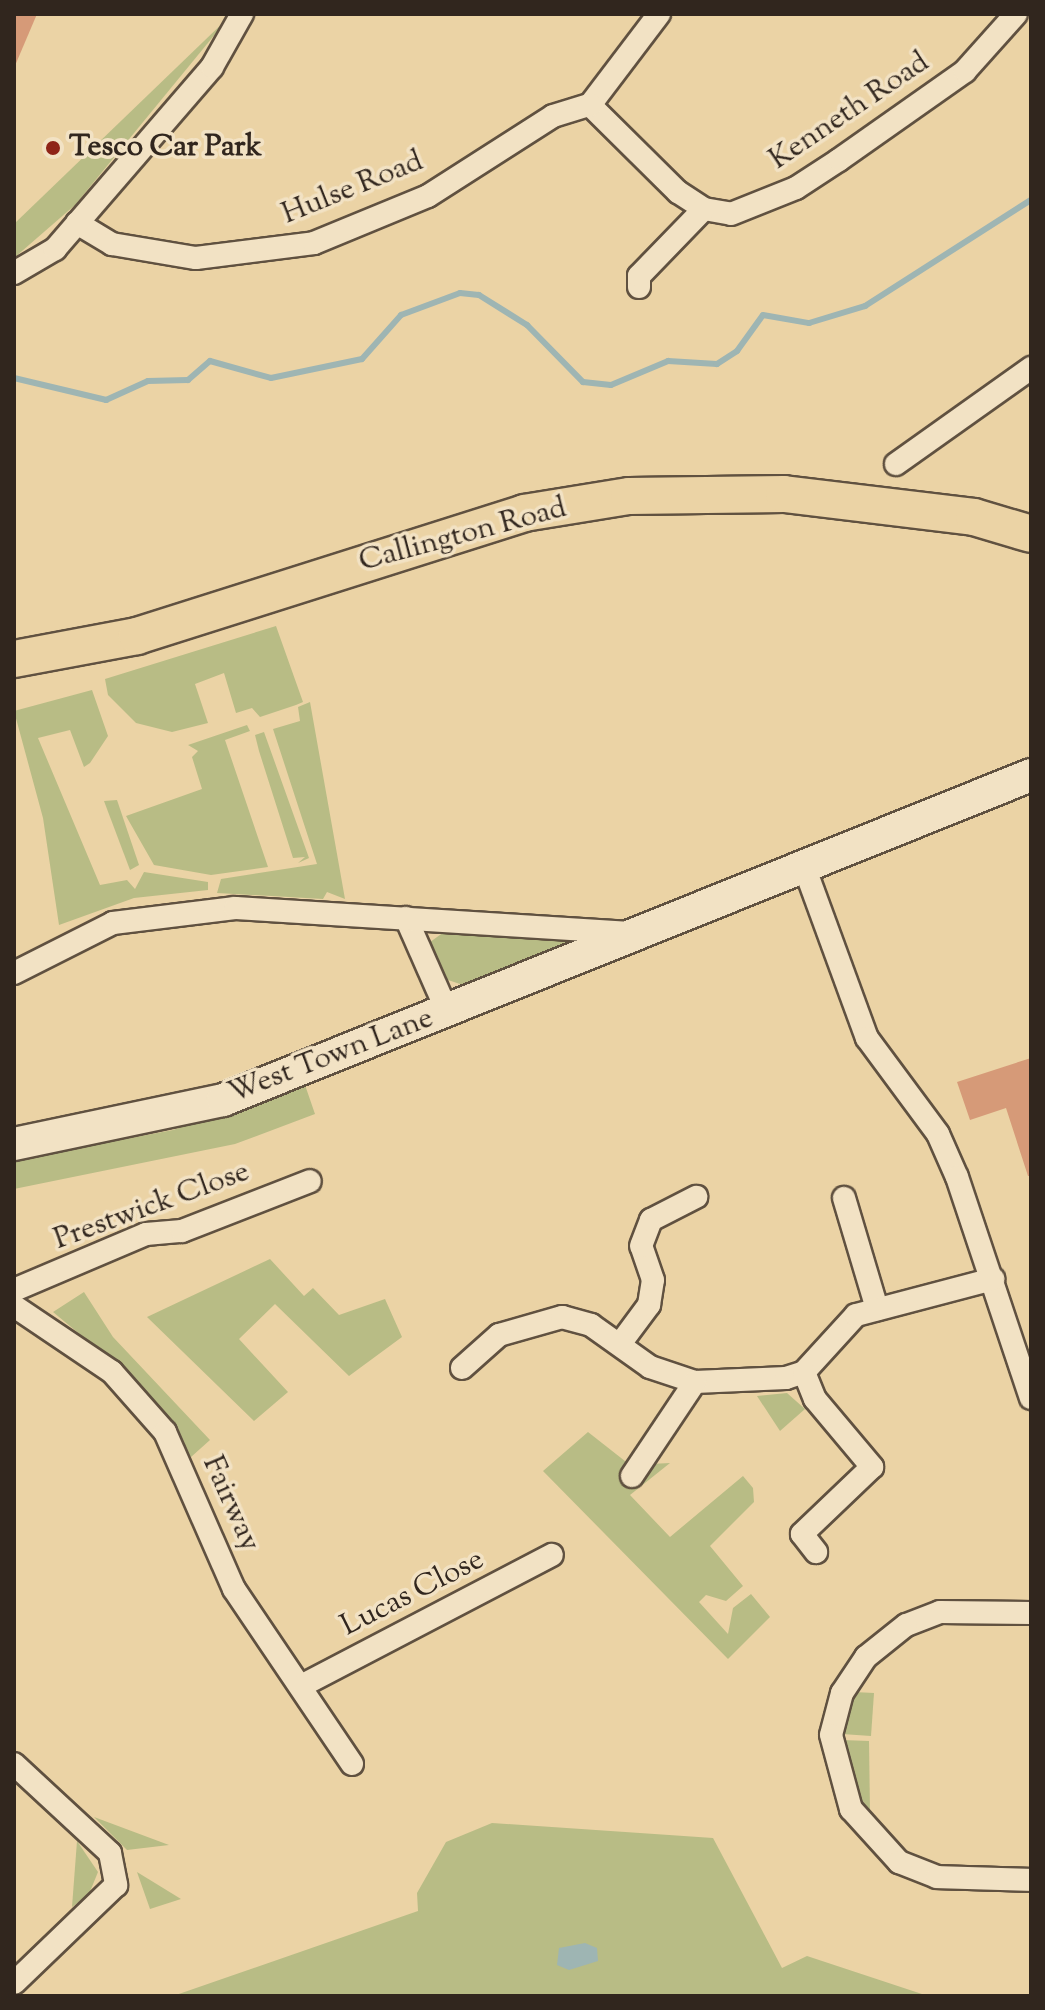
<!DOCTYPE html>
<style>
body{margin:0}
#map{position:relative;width:1045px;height:2010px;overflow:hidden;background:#ebd3a5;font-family:"Sorts Mill Goudy",serif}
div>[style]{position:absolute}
.green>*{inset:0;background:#b8bc85}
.water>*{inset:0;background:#9eb5b3}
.stream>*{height:6px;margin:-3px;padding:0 3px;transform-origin:3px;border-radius:3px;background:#9eb5b3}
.building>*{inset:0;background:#d69a78}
.roads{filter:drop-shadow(2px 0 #605140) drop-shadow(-2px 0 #605140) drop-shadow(0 2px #605140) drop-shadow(0 -2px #605140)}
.street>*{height:22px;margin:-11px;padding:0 11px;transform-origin:11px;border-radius:11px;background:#f2e2c4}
.secondary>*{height:32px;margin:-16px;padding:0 16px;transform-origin:16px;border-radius:16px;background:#f2e2c4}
.primary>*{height:36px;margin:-18px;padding:0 18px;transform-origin:18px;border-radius:18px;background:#ebd3a5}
.dots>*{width:22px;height:22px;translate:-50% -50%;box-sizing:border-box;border:4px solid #f2e2c4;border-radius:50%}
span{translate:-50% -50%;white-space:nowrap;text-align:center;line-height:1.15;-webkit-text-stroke:7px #f2e2c4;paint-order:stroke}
.street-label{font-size:30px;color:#31261e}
.poi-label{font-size:30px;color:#31261e;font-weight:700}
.left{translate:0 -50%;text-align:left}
.frame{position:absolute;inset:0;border:16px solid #31261e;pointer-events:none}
</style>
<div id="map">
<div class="green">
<div style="clip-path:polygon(230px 16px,75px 205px,14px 258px,14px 224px)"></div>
<div style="clip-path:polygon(276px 626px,303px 702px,296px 705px,260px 717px,252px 708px,236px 713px,224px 673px,195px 684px,208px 723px,172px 732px,136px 723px,108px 695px,105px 679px)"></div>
<div style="clip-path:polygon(92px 690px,108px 736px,90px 763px,84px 767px,70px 730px,38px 738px,100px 885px,127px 880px,135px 889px,144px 872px,208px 882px,208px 890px,134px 898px,59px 925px,43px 818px,14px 711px)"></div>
<div style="clip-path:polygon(310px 702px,345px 899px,327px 892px,323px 899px,217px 893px,221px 879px,317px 864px,273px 729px,300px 721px,298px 707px)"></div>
<div style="clip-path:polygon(247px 725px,250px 731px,225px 740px,268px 867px,211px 875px,154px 865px,126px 816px,202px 789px,192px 757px,198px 751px,188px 745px)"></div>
<div style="clip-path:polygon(264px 732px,309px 858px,298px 863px,305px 857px,293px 858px,259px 751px,255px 735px)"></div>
<div style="clip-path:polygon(117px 800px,139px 865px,130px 870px,104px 801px)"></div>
<div style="clip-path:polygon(444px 932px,585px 941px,463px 985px,442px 978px,426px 945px)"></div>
<div style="clip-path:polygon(305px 1085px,315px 1114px,235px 1144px,14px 1189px,14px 1160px,173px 1130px)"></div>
<div style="clip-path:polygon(270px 1259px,304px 1296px,313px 1288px,339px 1315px,385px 1299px,402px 1337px,349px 1376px,275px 1304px,239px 1339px,288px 1392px,254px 1421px,147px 1317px)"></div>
<div style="clip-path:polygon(84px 1292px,113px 1337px,210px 1440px,191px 1457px,135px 1380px,53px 1312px)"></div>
<div style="clip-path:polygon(787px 1393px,805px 1409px,780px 1431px,757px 1396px)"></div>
<div style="clip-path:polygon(588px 1432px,630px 1465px,670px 1463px,630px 1495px,670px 1537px,743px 1476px,753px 1488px,754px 1502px,710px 1546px,743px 1586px,726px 1601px,706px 1595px,699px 1602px,728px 1634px,733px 1608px,751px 1594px,770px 1617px,728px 1659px,543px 1471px)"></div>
<div style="clip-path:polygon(854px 1692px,874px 1693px,871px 1736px,842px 1734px)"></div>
<div style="clip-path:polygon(842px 1740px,869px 1741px,870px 1812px,857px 1795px)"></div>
<div style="clip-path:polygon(94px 1817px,169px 1845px,127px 1850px)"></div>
<div style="clip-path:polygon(492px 1823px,713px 1838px,782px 1968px,807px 1956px,928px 1996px,173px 1996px,418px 1911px,417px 1893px,446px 1842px)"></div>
<div style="clip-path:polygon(77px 1841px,98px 1872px,89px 1894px,72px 1907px)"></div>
<div style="clip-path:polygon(137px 1872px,181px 1899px,150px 1909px)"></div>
</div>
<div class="water">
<div style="clip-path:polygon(585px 1943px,597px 1948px,598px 1961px,569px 1970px,557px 1965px,559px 1948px)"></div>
</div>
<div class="stream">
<div style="left:14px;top:378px;width:95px;rotate:13.4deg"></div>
<div style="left:106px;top:400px;width:46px;rotate:-24.3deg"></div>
<div style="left:148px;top:381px;width:40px;rotate:-1.4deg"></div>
<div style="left:188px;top:380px;width:29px;rotate:-41deg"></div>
<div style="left:210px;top:361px;width:63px;rotate:15.6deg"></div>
<div style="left:271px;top:378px;width:93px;rotate:-11.8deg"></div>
<div style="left:362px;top:359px;width:59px;rotate:-48.4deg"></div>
<div style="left:401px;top:315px;width:63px;rotate:-20.4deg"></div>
<div style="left:460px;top:293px;width:19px;rotate:6deg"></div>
<div style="left:479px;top:295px;width:57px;rotate:32deg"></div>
<div style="left:527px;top:325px;width:80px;rotate:45.5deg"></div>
<div style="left:583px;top:382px;width:28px;rotate:6deg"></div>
<div style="left:611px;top:385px;width:62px;rotate:-22.8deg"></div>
<div style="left:668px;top:361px;width:49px;rotate:3.5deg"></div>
<div style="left:717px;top:364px;width:24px;rotate:-33deg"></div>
<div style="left:737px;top:351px;width:44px;rotate:-54.2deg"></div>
<div style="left:763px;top:315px;width:47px;rotate:9.9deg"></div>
<div style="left:809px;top:323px;width:59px;rotate:-16.9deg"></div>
<div style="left:865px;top:306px;width:197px;rotate:-32.6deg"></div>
</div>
<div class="building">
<div style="clip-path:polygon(14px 14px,37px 14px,14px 68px)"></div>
<div style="clip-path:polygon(1031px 1058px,1031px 1176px,1028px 1176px,1006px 1108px,970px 1120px,957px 1082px)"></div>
</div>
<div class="roads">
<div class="street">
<div style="left:590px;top:105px;width:124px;rotate:44.7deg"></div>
<div style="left:678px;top:192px;width:31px;rotate:33deg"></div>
<div style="left:704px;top:209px;width:27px;rotate:10deg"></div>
<div style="left:731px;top:214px;width:70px;rotate:-21.8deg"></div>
<div style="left:796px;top:188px;width:51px;rotate:-33.1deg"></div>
<div style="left:839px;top:160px;width:154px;rotate:-35.2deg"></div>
<div style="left:965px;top:71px;width:76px;rotate:-48.2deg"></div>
<div style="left:590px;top:105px;width:114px;rotate:-52.8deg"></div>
<div style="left:77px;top:223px;width:41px;rotate:31deg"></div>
<div style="left:112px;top:244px;width:85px;rotate:9.5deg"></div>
<div style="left:196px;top:258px;width:119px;rotate:-7.2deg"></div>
<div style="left:314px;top:243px;width:123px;rotate:-22.4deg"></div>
<div style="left:428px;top:196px;width:148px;rotate:-32.6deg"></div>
<div style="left:553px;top:116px;width:39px;rotate:-17deg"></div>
<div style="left:14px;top:273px;width:48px;rotate:-30.3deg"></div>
<div style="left:55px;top:249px;width:240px;rotate:-49.2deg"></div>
<div style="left:212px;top:67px;width:61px;rotate:-60.5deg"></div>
<div style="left:639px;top:287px;width:11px;rotate:-90deg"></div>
<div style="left:639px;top:276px;width:93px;rotate:-45.9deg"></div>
<div style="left:896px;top:464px;width:166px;rotate:-35.4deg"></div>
<div style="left:804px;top:866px;width:183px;rotate:69.9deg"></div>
<div style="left:867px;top:1038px;width:119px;rotate:53.5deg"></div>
<div style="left:938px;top:1134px;width:47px;rotate:66.2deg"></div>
<div style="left:957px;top:1177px;width:233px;rotate:71.5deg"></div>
<div style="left:406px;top:918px;width:102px;rotate:66.2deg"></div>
<div style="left:14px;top:973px;width:111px;rotate:-26.8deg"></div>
<div style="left:113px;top:923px;width:123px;rotate:-7deg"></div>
<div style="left:235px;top:908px;width:397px;rotate:3.6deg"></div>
<div style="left:844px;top:1198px;width:116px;rotate:73.4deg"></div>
<div style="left:14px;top:1290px;width:143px;rotate:-23deg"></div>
<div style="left:146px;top:1234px;width:36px;rotate:-5deg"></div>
<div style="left:182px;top:1231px;width:137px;rotate:-21.3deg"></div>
<div style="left:14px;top:1306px;width:118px;rotate:34deg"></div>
<div style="left:112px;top:1372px;width:80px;rotate:48.5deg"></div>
<div style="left:165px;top:1432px;width:171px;rotate:66.3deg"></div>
<div style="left:234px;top:1589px;width:211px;rotate:56deg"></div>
<div style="left:620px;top:1344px;width:49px;rotate:-53.4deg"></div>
<div style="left:649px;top:1305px;width:25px;rotate:-81deg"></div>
<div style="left:653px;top:1280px;width:36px;rotate:-109deg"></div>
<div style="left:641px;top:1246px;width:28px;rotate:-69deg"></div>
<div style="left:651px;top:1220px;width:51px;rotate:-27.1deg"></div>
<div style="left:462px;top:1368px;width:50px;rotate:-41.7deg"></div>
<div style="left:499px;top:1335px;width:66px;rotate:-15.9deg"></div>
<div style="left:562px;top:1317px;width:30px;rotate:15deg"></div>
<div style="left:591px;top:1325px;width:72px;rotate:35.4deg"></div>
<div style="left:650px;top:1367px;width:47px;rotate:18.4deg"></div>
<div style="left:695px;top:1382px;width:91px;rotate:-2.5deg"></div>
<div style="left:786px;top:1378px;width:19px;rotate:-18deg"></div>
<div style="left:804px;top:1372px;width:77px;rotate:-47.6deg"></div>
<div style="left:856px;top:1315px;width:142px;rotate:-14.7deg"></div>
<div style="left:804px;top:1372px;width:29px;rotate:68deg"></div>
<div style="left:815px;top:1399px;width:89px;rotate:50deg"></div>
<div style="left:872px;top:1467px;width:97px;rotate:136.3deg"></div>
<div style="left:802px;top:1534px;width:23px;rotate:52deg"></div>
<div style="left:632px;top:1476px;width:113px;rotate:-56.2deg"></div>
<div style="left:1031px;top:1613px;width:91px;rotate:-179.4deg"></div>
<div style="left:940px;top:1612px;width:36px;rotate:159deg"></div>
<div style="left:906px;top:1625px;width:51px;rotate:141.3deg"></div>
<div style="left:866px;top:1657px;width:43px;rotate:123.7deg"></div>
<div style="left:842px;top:1693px;width:43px;rotate:104.7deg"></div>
<div style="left:831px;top:1735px;width:77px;rotate:74.9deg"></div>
<div style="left:851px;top:1809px;width:72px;rotate:47.8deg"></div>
<div style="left:899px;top:1862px;width:41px;rotate:21.5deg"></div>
<div style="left:937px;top:1877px;width:94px;rotate:1.8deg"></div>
<div style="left:301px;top:1686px;width:283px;rotate:-27.6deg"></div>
<div style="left:14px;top:1764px;width:131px;rotate:42.8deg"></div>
<div style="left:110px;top:1853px;width:33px;rotate:79deg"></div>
<div style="left:116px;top:1885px;width:141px;rotate:136.1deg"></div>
</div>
<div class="secondary">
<div style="left:14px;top:1144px;width:214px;rotate:-11.9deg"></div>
<div style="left:223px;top:1100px;width:871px;rotate:-21.91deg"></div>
</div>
<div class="primary">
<div style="left:14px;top:659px;width:125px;rotate:-10.6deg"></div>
<div style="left:137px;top:636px;width:406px;rotate:-17.6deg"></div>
<div style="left:524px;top:513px;width:106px;rotate:-9.2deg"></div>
<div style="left:629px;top:496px;width:155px;rotate:-0.7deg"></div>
<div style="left:784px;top:494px;width:191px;rotate:6.9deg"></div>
<div style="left:974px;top:517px;width:59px;rotate:16.6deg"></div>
</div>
</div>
<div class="dots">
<div style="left:53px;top:148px;background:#8f2418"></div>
</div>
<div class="street-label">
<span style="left:850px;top:112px;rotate:-34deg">Kenneth Road</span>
<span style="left:353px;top:189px;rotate:-22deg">Hulse Road</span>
<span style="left:463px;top:536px;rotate:-15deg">Callington Road</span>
<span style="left:331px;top:1057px;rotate:-21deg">West Town Lane</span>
<span style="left:152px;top:1207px;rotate:-20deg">Prestwick Close</span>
<span style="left:230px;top:1504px;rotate:66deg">Fairway</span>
<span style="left:413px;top:1594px;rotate:-27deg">Lucas Close</span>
</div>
<div class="poi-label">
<span class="left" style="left:69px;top:148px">Tesco Car Park</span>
</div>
<div class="frame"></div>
</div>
